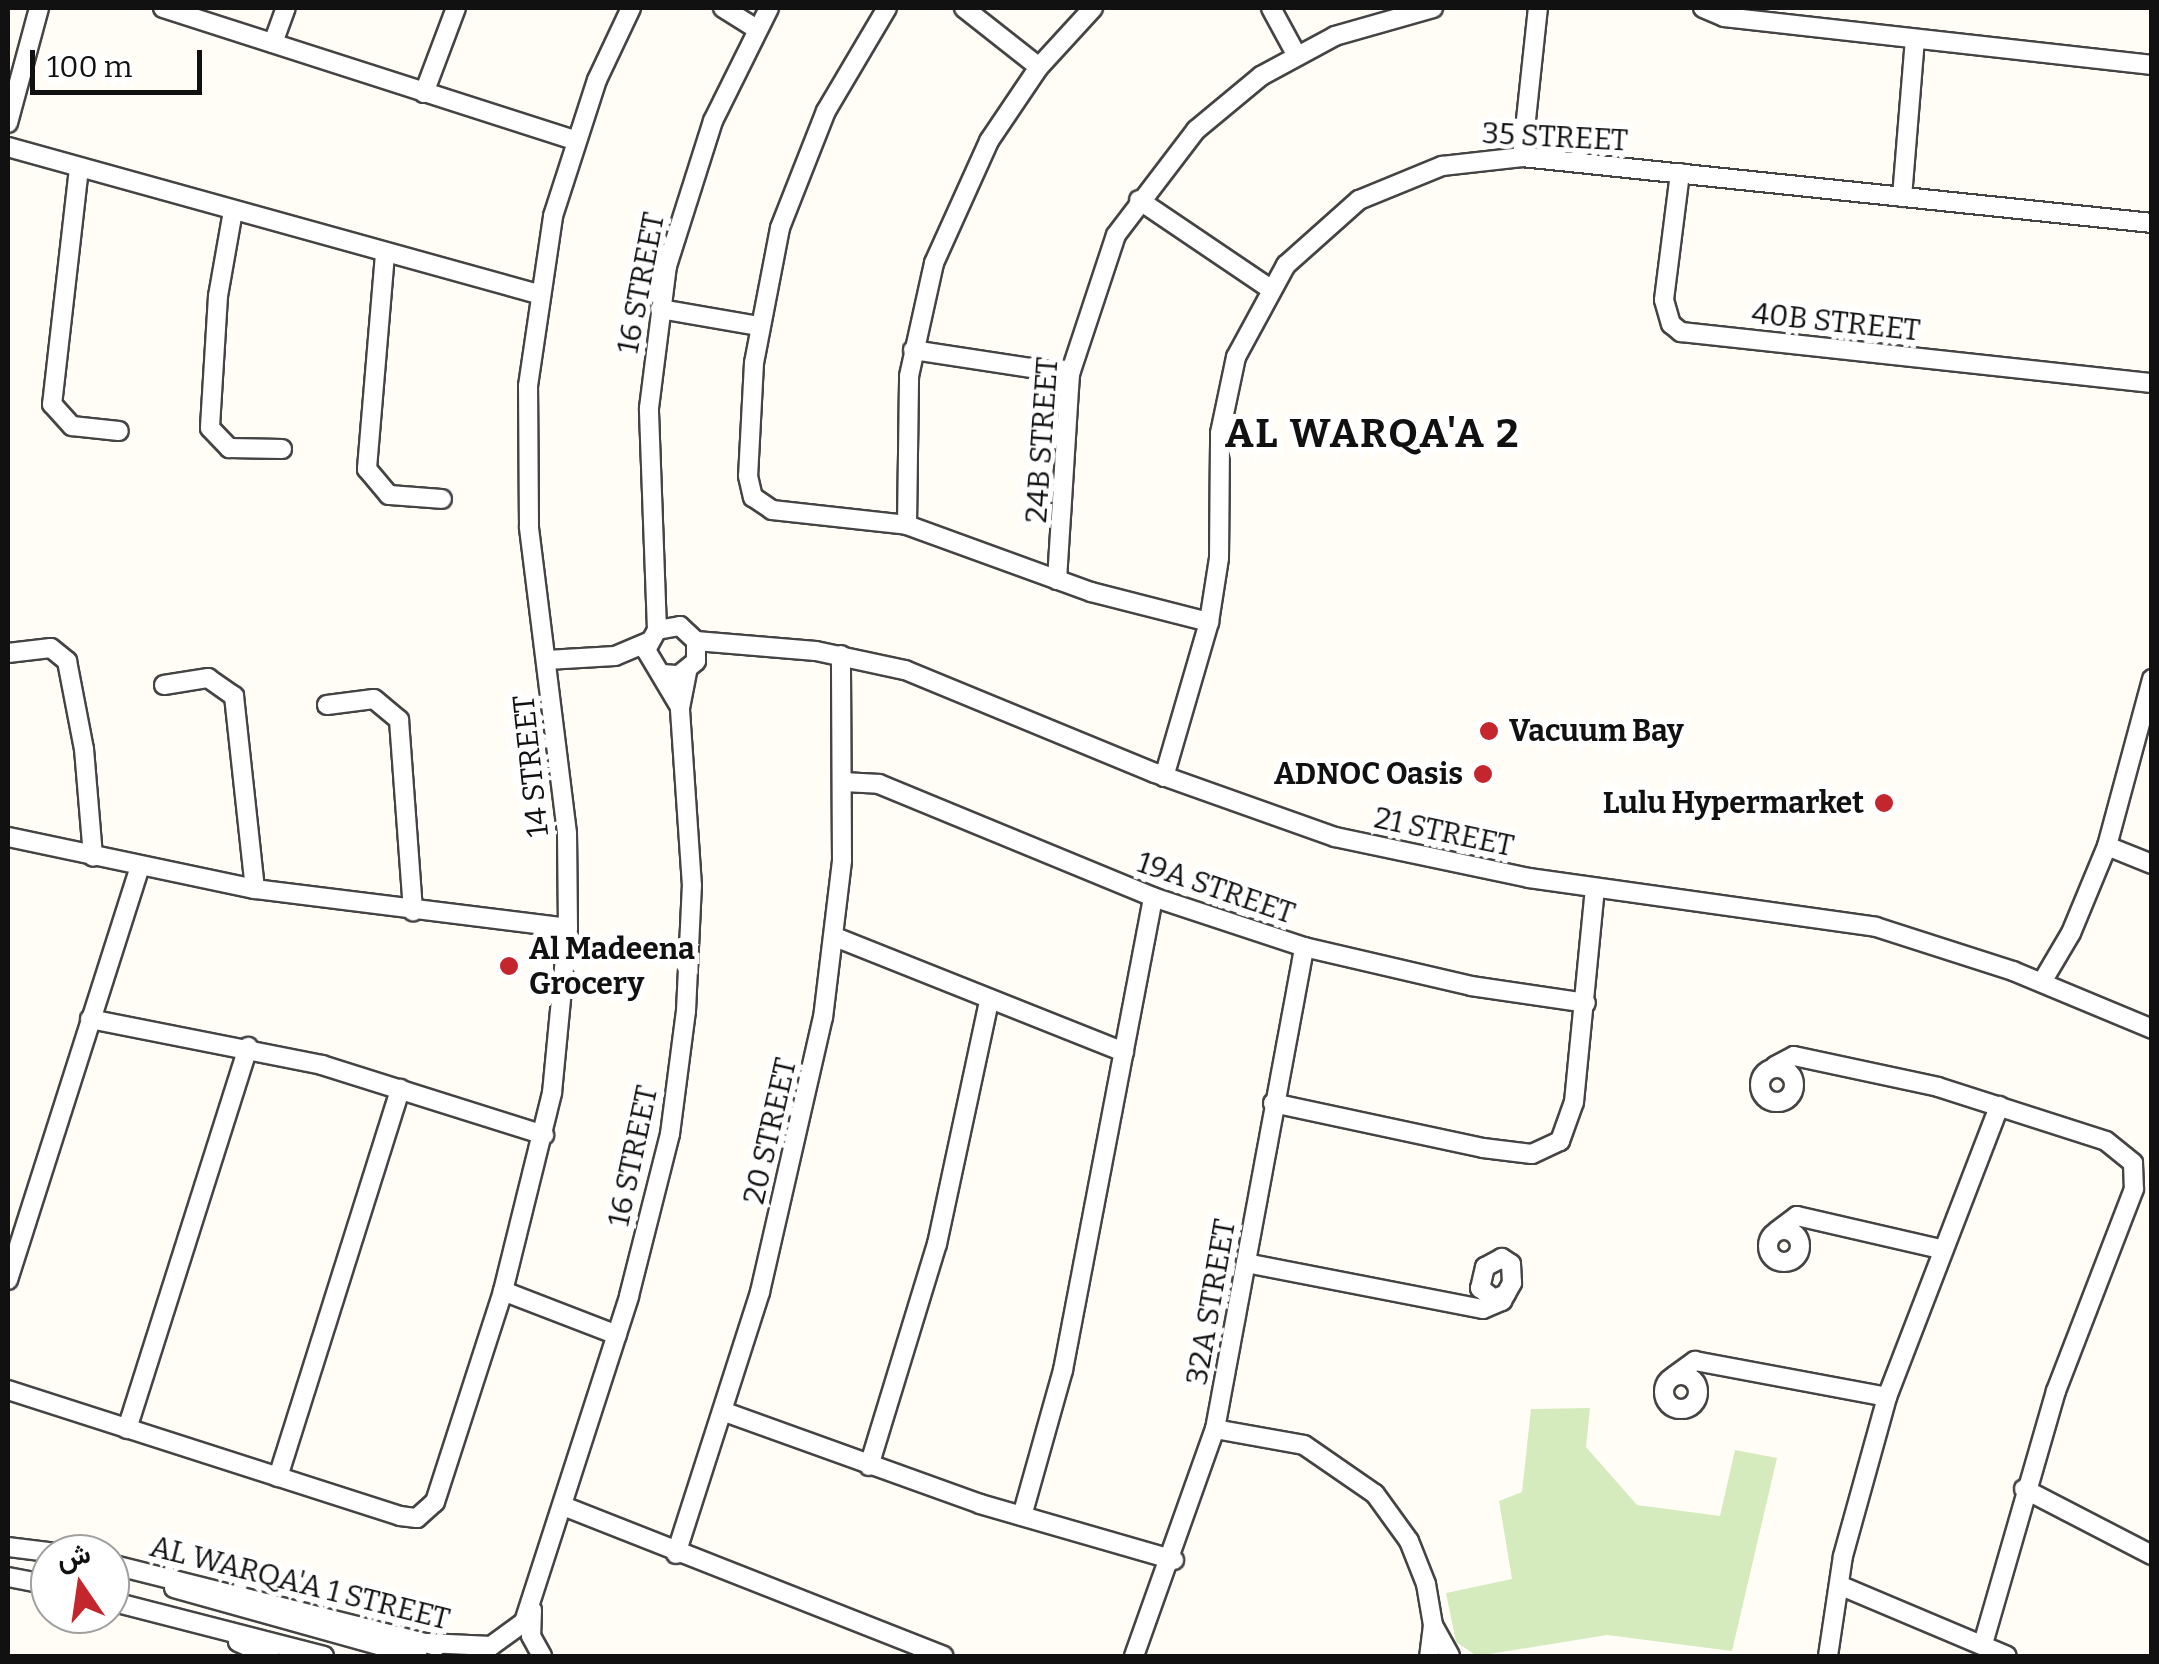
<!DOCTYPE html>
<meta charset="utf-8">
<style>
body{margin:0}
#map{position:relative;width:2159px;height:1664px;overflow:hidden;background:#fffdf5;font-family:Bitter,Vazirmatn,serif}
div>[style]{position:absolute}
.green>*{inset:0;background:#d5ebbd}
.roads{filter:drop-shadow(2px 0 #444) drop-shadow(-2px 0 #444) drop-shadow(0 2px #444) drop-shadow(0 -2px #444)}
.minor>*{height:18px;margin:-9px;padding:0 9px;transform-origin:9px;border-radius:9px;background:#fff}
.minor>.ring{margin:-9px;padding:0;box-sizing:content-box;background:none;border:18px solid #fff;border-radius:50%}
.dots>*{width:28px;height:28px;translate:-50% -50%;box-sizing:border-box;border:5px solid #fff;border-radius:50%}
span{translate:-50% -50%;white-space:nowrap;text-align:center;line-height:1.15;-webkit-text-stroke:10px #fff;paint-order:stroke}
.street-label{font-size:30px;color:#111}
.poi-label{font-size:30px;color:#111;font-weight:700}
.left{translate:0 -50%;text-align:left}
.right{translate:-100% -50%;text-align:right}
.district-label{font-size:40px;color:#111;font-weight:700;letter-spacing:2.5px}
.frame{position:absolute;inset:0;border:10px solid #111;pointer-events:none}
.north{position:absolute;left:30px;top:1534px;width:100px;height:100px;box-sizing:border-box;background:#fff;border:2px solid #a0a0a0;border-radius:50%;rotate:347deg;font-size:28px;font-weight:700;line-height:40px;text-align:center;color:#111}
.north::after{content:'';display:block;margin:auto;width:35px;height:45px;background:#c4262e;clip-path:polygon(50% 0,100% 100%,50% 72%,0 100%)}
.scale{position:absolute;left:30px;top:50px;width:172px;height:45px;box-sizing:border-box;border:5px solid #111;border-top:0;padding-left:12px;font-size:30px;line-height:35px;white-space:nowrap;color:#111;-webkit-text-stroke:8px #fff;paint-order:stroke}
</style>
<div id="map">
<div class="green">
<div style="clip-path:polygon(1590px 1408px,1586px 1447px,1637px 1505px,1720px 1516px,1735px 1450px,1777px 1458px,1732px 1651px,1607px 1635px,1477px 1656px,1456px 1642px,1446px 1593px,1512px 1579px,1499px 1501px,1522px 1492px,1531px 1409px)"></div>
</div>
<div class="roads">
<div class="minor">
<div style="left:163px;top:8px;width:433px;rotate:17.8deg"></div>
<div style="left:723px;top:8px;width:39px;rotate:32deg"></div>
<div style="left:887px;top:8px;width:120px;rotate:120.6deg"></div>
<div style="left:826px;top:111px;width:126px;rotate:111.5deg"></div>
<div style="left:780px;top:228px;width:137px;rotate:100.9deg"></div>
<div style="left:754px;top:363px;width:113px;rotate:93deg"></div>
<div style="left:748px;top:476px;width:22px;rotate:77deg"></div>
<div style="left:753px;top:497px;width:23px;rotate:34deg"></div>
<div style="left:772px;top:510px;width:136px;rotate:6.3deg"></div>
<div style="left:907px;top:525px;width:196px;rotate:20deg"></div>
<div style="left:1091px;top:592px;width:122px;rotate:14.3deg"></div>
<div style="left:964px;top:8px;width:95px;rotate:38.2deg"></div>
<div style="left:1271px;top:8px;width:52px;rotate:61.5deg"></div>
<div style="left:1703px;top:8px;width:23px;rotate:23deg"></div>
<div style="left:1724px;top:17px;width:431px;rotate:6.4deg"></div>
<div style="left:273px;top:43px;width:37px;rotate:-70deg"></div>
<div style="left:424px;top:93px;width:91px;rotate:-69.4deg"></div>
<div style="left:8px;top:123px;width:119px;rotate:-74.9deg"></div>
<div style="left:8px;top:147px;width:550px;rotate:15.5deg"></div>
<div style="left:1522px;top:157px;width:150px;rotate:-83.9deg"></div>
<div style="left:79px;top:168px;width:238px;rotate:96.5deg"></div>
<div style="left:52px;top:404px;width:30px;rotate:48deg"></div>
<div style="left:72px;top:426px;width:47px;rotate:6.1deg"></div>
<div style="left:1680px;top:173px;width:128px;rotate:97.2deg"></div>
<div style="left:1664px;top:300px;width:25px;rotate:74deg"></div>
<div style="left:1671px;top:324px;width:13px;rotate:39deg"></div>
<div style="left:1681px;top:332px;width:474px;rotate:6.2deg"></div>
<div style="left:1902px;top:197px;width:158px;rotate:-85.3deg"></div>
<div style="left:1139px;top:200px;width:157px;rotate:34.1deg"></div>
<div style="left:233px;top:211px;width:86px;rotate:100deg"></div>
<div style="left:218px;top:296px;width:132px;rotate:93.5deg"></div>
<div style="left:210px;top:428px;width:28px;rotate:46deg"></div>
<div style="left:229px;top:448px;width:53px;rotate:1.1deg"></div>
<div style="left:385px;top:254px;width:216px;rotate:94.8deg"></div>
<div style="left:367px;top:469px;width:34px;rotate:50deg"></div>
<div style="left:389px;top:495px;width:53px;rotate:4.3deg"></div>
<div style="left:660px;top:309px;width:99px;rotate:9.8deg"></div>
<div style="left:913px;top:350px;width:159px;rotate:8.7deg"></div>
<div style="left:907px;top:525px;width:149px;rotate:-89.2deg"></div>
<div style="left:909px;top:376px;width:116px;rotate:-77.5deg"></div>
<div style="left:934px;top:263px;width:134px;rotate:-65.7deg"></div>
<div style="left:989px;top:141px;width:89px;rotate:-56deg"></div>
<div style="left:1039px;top:67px;width:80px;rotate:-47.5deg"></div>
<div style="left:1057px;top:580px;width:206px;rotate:-86.4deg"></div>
<div style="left:1070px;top:374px;width:146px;rotate:-71.7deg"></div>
<div style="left:1116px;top:235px;width:132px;rotate:-52.7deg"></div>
<div style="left:1196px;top:130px;width:85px;rotate:-39.7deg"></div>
<div style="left:1261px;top:76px;width:84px;rotate:-28.4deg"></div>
<div style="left:1335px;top:36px;width:102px;rotate:-15.9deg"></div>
<div style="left:657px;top:630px;width:222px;rotate:-92.1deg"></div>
<div style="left:649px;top:408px;width:143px;rotate:-82.8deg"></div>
<div style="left:667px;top:266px;width:152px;rotate:-72.4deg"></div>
<div style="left:713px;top:121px;width:126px;rotate:-63.6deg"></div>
<div style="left:696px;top:641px;width:120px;rotate:4.8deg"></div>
<div style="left:816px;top:651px;width:91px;rotate:12.1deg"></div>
<div style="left:905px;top:670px;width:270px;rotate:22.4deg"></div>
<div style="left:1155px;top:773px;width:191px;rotate:19.6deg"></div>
<div style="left:1335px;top:837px;width:198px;rotate:11.9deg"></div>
<div style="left:1529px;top:878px;width:350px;rotate:8deg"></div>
<div style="left:1876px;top:927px;width:144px;rotate:17.8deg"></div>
<div style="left:2013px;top:971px;width:151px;rotate:22.6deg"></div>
<div style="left:8px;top:653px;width:43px;rotate:-6.6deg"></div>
<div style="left:51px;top:648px;width:21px;rotate:39deg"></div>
<div style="left:67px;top:661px;width:90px;rotate:79.1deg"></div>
<div style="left:84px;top:749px;width:108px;rotate:85.2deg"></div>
<div style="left:547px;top:660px;width:68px;rotate:-3.4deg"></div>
<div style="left:615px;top:656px;width:36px;rotate:-23deg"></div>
<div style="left:663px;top:674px;width:16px;rotate:4deg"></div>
<div style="left:679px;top:675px;width:22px;rotate:-39deg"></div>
<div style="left:696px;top:661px;width:20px;rotate:-90deg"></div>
<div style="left:696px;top:641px;width:22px;rotate:-137deg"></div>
<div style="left:680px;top:626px;width:23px;rotate:170deg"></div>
<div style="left:657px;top:630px;width:23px;rotate:119deg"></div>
<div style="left:646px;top:650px;width:66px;rotate:59.2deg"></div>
<div style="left:164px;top:685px;width:45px;rotate:-9deg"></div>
<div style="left:208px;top:678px;width:32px;rotate:35deg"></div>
<div style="left:234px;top:696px;width:194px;rotate:83.8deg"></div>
<div style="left:327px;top:705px;width:47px;rotate:-7.3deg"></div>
<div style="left:374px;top:699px;width:33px;rotate:40deg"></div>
<div style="left:399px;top:720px;width:192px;rotate:85.8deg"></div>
<div style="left:1164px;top:777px;width:161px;rotate:-73.8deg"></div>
<div style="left:1209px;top:622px;width:65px;rotate:-81.1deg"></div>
<div style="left:1219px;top:558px;width:125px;rotate:-89.5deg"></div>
<div style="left:1220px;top:433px;width:78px;rotate:-78.1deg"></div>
<div style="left:1236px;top:357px;width:105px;rotate:-61.5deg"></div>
<div style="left:1286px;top:265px;width:98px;rotate:-41.7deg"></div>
<div style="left:1359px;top:200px;width:90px;rotate:-22.3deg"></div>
<div style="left:1442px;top:166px;width:81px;rotate:-6.4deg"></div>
<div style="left:1522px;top:157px;width:633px;rotate:5.98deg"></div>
<div style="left:843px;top:782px;width:36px;rotate:3deg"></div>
<div style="left:879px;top:784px;width:296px;rotate:22.4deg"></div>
<div style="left:1153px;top:897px;width:159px;rotate:18.3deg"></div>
<div style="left:1304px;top:947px;width:171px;rotate:13.1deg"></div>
<div style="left:1471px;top:986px;width:116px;rotate:8.4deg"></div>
<div style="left:8px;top:837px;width:252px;rotate:11.9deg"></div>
<div style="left:255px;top:889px;width:315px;rotate:7.1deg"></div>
<div style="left:2107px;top:846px;width:48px;rotate:21.8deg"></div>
<div style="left:835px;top:937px;width:311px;rotate:21.7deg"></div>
<div style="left:2042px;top:982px;width:57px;rotate:-59.4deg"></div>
<div style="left:2071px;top:933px;width:94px;rotate:-67.5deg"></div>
<div style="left:2107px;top:846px;width:173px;rotate:-74.9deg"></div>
<div style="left:90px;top:1019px;width:237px;rotate:11.2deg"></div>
<div style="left:322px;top:1065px;width:233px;rotate:17.5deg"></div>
<div style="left:1775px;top:1066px;width:21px;rotate:-28deg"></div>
<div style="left:1794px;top:1056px;width:147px;rotate:12.1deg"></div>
<div style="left:1938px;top:1087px;width:176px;rotate:17.8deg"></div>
<div style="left:2106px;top:1141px;width:35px;rotate:39deg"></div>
<div style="left:2133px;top:1163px;width:26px;rotate:88deg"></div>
<div style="left:2134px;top:1189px;width:217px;rotate:111.1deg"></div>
<div style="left:2056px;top:1391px;width:263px;rotate:106.1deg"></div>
<div class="ring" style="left:1760px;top:1068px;width:16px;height:16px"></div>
<div style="left:1273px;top:1103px;width:215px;rotate:12.1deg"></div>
<div style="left:1483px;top:1148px;width:49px;rotate:7deg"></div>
<div style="left:1532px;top:1154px;width:31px;rotate:-25deg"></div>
<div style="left:1560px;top:1141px;width:41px;rotate:-70.3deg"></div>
<div style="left:1574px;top:1102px;width:215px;rotate:-84.4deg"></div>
<div class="ring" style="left:1768px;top:1230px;width:14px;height:14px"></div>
<div style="left:1777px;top:1231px;width:25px;rotate:-37deg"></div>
<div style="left:1797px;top:1216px;width:147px;rotate:13deg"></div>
<div style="left:1246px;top:1263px;width:241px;rotate:11deg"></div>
<div style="left:1483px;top:1309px;width:21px;rotate:-23deg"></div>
<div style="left:1502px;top:1301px;width:21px;rotate:-61deg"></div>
<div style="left:1512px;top:1283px;width:19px;rotate:-93deg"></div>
<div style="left:1511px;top:1264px;width:11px;rotate:-146deg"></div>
<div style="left:1502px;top:1258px;width:19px;rotate:152deg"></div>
<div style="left:1485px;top:1267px;width:22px;rotate:103deg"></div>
<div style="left:1480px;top:1288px;width:18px;rotate:38deg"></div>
<div style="left:1494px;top:1299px;width:13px;rotate:-23deg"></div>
<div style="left:8px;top:1280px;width:434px;rotate:-72.3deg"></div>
<div style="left:503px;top:1291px;width:122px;rotate:21.1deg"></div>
<div class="ring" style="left:1664px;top:1375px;width:16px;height:16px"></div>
<div style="left:1674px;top:1376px;width:26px;rotate:-36deg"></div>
<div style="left:1695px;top:1361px;width:195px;rotate:10.6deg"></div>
<div style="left:8px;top:1390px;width:412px;rotate:17.8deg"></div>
<div style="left:400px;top:1516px;width:17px;rotate:7deg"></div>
<div style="left:417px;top:1518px;width:24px;rotate:-42deg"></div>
<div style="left:435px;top:1502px;width:222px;rotate:-72.1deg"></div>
<div style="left:503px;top:1291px;width:204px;rotate:-76.1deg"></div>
<div style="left:552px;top:1093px;width:166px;rotate:-84.5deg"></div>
<div style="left:568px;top:928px;width:95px;rotate:-90.6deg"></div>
<div style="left:567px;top:833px;width:309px;rotate:-97.1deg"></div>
<div style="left:529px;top:526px;width:140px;rotate:-90.4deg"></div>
<div style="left:528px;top:386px;width:172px;rotate:-81.6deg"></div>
<div style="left:553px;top:216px;width:143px;rotate:-72.1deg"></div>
<div style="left:597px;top:80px;width:80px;rotate:-64.7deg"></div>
<div style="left:725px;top:1412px;width:271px;rotate:19.8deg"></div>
<div style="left:980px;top:1504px;width:202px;rotate:16.1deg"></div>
<div style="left:127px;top:1429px;width:401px;rotate:-72.4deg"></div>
<div style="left:1215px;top:1429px;width:90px;rotate:10.2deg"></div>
<div style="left:1304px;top:1445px;width:86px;rotate:34.6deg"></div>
<div style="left:1375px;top:1494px;width:58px;rotate:54.1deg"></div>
<div style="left:1409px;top:1541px;width:46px;rotate:68.4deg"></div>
<div style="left:1426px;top:1584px;width:42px;rotate:80.3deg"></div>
<div style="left:1433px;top:1625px;width:31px;rotate:97deg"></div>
<div style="left:869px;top:1466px;width:232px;rotate:-73deg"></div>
<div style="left:937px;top:1244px;width:248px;rotate:-77.9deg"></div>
<div style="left:278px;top:1477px;width:407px;rotate:-72.5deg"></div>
<div style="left:2024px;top:1489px;width:144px;rotate:27.3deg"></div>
<div style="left:563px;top:1506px;width:409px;rotate:21.5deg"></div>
<div style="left:1022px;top:1516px;width:152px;rotate:-74.3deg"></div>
<div style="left:1063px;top:1370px;width:481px;rotate:-79.2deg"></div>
<div style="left:8px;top:1547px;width:56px;rotate:7.1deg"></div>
<div style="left:676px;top:1554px;width:275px;rotate:-72.2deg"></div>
<div style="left:760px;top:1292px;width:281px;rotate:-77.1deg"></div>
<div style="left:823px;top:1018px;width:159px;rotate:-83.1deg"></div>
<div style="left:842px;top:860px;width:205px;rotate:-90.3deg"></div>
<div style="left:110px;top:1564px;width:337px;rotate:14.1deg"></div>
<div style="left:8px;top:1577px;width:43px;rotate:10.8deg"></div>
<div style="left:1839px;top:1585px;width:182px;rotate:22.9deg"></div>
<div style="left:174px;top:1588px;width:253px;rotate:15.6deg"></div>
<div style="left:110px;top:1601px;width:221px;rotate:14.4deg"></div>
<div style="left:532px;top:1610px;width:26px;rotate:92deg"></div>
<div style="left:531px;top:1636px;width:23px;rotate:61deg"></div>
<div style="left:1433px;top:1625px;width:35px;rotate:61deg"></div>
<div style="left:238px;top:1642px;width:35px;rotate:24deg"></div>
<div style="left:427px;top:1643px;width:64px;rotate:2.7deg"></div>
<div style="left:491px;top:1646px;width:41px;rotate:-36deg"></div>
<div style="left:524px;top:1622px;width:342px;rotate:-72.1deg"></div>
<div style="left:629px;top:1296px;width:167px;rotate:-75.8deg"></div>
<div style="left:670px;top:1134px;width:124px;rotate:-82.6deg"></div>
<div style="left:686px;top:1011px;width:125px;rotate:-87.3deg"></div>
<div style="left:692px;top:886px;width:178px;rotate:-93.9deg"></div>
<div style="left:680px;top:708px;width:38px;rotate:-79deg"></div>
<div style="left:1134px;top:1656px;width:241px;rotate:-70.4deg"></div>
<div style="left:1215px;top:1429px;width:490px;rotate:-79.5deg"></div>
<div style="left:1828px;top:1656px;width:101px;rotate:-81.5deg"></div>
<div style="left:1843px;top:1556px;width:165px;rotate:-74.5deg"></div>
<div style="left:1887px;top:1397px;width:312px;rotate:-68.9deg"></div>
</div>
</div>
<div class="dots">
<div style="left:1489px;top:731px;background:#c4262e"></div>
<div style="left:1483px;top:774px;background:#c4262e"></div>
<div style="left:1884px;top:803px;background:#c4262e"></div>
<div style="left:509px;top:966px;background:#c4262e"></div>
</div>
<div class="street-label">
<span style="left:1555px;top:137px;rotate:3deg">35 STREET</span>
<span style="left:641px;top:283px;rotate:-79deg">16 STREET</span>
<span style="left:1836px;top:322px;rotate:6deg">40B STREET</span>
<span style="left:1042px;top:440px;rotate:-86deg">24B STREET</span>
<span style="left:531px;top:766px;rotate:-96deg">14 STREET</span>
<span style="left:1444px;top:832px;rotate:12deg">21 STREET</span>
<span style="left:1216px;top:888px;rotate:19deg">19A STREET</span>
<span style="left:770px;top:1131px;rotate:-77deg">20 STREET</span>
<span style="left:633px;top:1156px;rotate:-78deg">16 STREET</span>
<span style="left:1211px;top:1302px;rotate:-80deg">32A STREET</span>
<span style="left:300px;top:1583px;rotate:14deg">AL WARQA'A 1 STREET</span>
</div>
<div class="poi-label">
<span class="left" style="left:1509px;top:731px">Vacuum Bay</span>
<span class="right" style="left:1463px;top:774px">ADNOC Oasis</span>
<span class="right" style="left:1864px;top:803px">Lulu Hypermarket</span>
<span class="left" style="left:529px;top:966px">Al Madeena<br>Grocery</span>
</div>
<div class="district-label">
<span style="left:1373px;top:434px">AL WARQA'A 2</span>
</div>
<div class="frame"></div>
<div class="north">ش</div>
<div class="scale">100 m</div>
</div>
